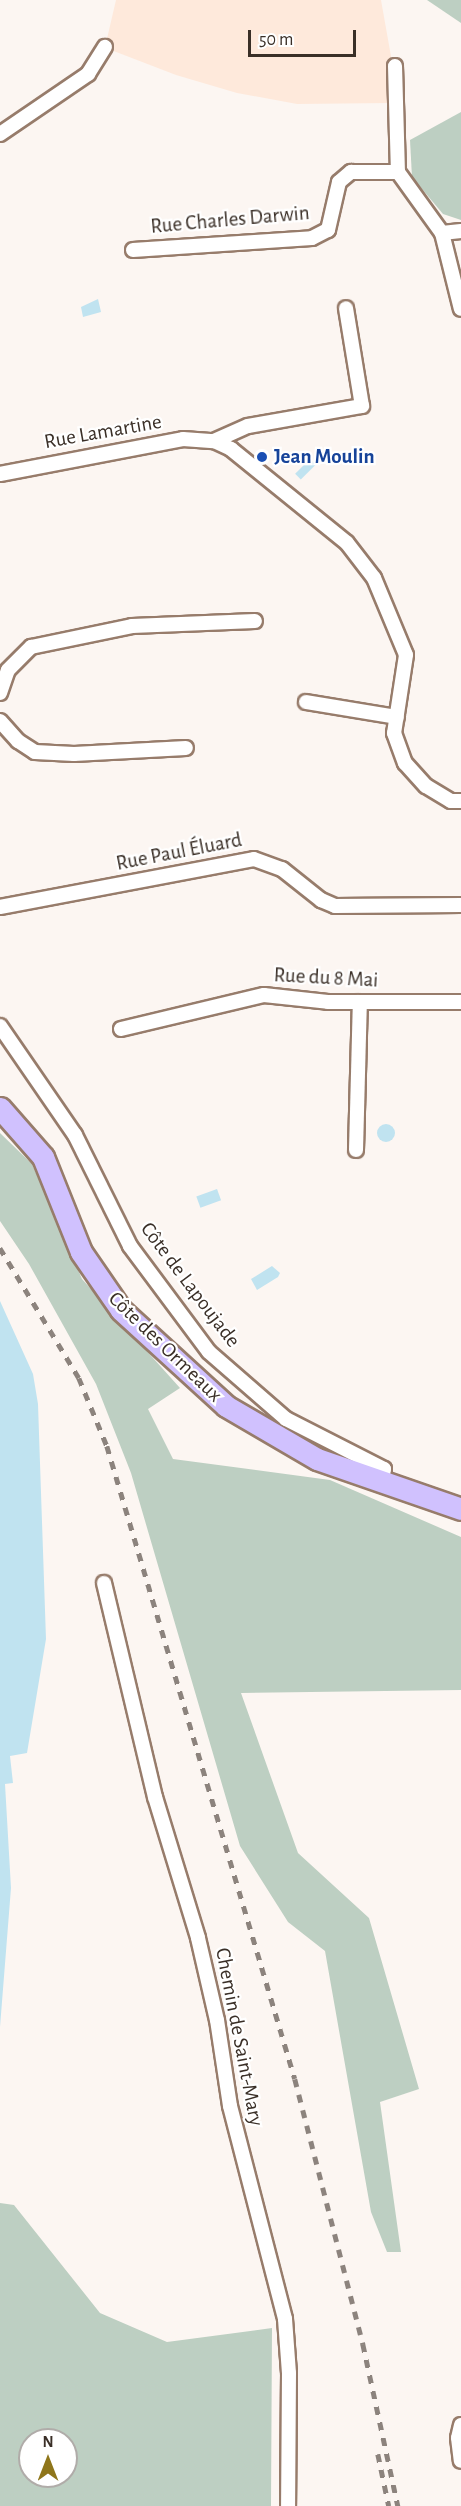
<!DOCTYPE html>
<meta charset="utf-8">
<style>
body{margin:0}
#map{position:relative;width:461px;height:2506px;overflow:hidden;background:#fcf6f2;font-family:"Alegreya Sans",sans-serif}
div>[style]{position:absolute}
.commercial>*{inset:0;background:#fee9db}
.green>*{inset:0;background:#bdcfc2}
.water>*{inset:0;background:#c0e3f0;transform-origin:0 0}
.round{border-radius:50%}
.roads{filter:drop-shadow(2px 0 #977c6b) drop-shadow(-2px 0 #977c6b) drop-shadow(0 2px #977c6b) drop-shadow(0 -2px #977c6b)}
.street>*{height:14px;margin:-7px;padding:0 7px;transform-origin:7px;border-radius:7px;background:#fff}
.primary>*{height:21px;margin:-10.5px;padding:0 10.5px;transform-origin:10.5px;border-radius:10.5px;background:#d0c1fe}
.rail>*{height:4.5px;margin-top:-2.25px;transform-origin:0;background:repeating-linear-gradient(90deg,#8c837d 0 8px,transparent 0 16px)}
.dots>*{width:16px;height:16px;translate:-50% -50%;box-sizing:border-box;border:3px solid #fff;border-radius:50%}
span{translate:-50% -50%;white-space:nowrap;text-align:center;line-height:1.15;-webkit-text-stroke:4.5px #fff;paint-order:stroke}
.street-label{font-size:21px;color:#3a2f27}
.transit-label{font-size:21px;color:#164399;font-weight:700}
.left{translate:0 -50%;text-align:left}
.north{position:absolute;left:18px;top:2428px;width:60px;height:60px;box-sizing:border-box;background:#fff;border:2px solid #b0aca9;border-radius:50%;rotate:0deg;font-size:16px;font-weight:700;line-height:24px;text-align:center;color:#3a2f27}
.north::after{content:'';display:block;margin:auto;width:21px;height:27px;background:#8f761b;clip-path:polygon(50% 0,100% 100%,50% 72%,0 100%)}
.scale{position:absolute;left:248px;top:30px;width:108px;height:27px;box-sizing:border-box;border:3px solid #3a2f27;border-top:0;padding-left:8px;font-size:18px;line-height:21px;white-space:nowrap;color:#3a2f27;-webkit-text-stroke:4px #fff;paint-order:stroke}
</style>
<div id="map">
<div class="commercial">
<div style="clip-path:polygon(116px 0,381px 0,392px 62px,391px 103px,297px 104px,237px 93px,176px 75px,111px 50px,112px 47px,106px 43px)"></div>
</div>
<div class="green">
<div style="clip-path:polygon(427px 0,461px 0,461px 23px)"></div>
<div style="clip-path:polygon(461px 112px,461px 220px,443px 214px,412px 177px,410px 140px)"></div>
<div style="clip-path:polygon(0 1133px,32px 1164px,82px 1279px,180px 1388px,148px 1409px,173px 1459px,330px 1480px,461px 1537px,461px 1690px,241px 1693px,298px 1853px,369px 1918px,419px 2089px,380px 2102px,401px 2252px,387px 2252px,371px 2212px,325px 1951px,288px 1922px,240px 1846px,131px 1473px,96px 1384px,29px 1264px,0 1221px)"></div>
<div style="clip-path:polygon(evenodd,0 2203px,14px 2205px,100px 2313px,167px 2342px,272px 2328px,271px 2506px,0 2506px,0 2203px,30px 2440px,66px 2440px,66px 2476px,30px 2476px,30px 2440px)"></div>
</div>
<div class="water">
<div style="clip-path:polygon(98px 299px,101px 312px,83px 317px,81px 307px)"></div>
<div style="left:310px;top:459px;width:8px;height:21px;rotate:45deg"></div>
<div class="round" style="left:377px;top:1124px;width:18px;height:18px"></div>
<div style="left:217px;top:1189px;width:12px;height:22px;rotate:70deg"></div>
<div style="clip-path:polygon(272px 1266px,280px 1273px,278px 1277px,257px 1290px,251px 1279px)"></div>
<div style="clip-path:polygon(0 1301px,33px 1374px,38px 1404px,46px 1639px,27px 1753px,10px 1756px,13px 1783px,5px 1784px,11px 1888px,0 2027px)"></div>
</div>
<div class="roads">
<div class="street">
<div style="left:395px;top:66px;width:106px;rotate:88.4deg"></div>
<div style="left:0;top:134px;width:107px;rotate:-34.3deg"></div>
<div style="left:88px;top:74px;width:32px;rotate:-58deg"></div>
<div style="left:398px;top:172px;width:75px;rotate:54.2deg"></div>
<div style="left:442px;top:233px;width:78px;rotate:76deg"></div>
<div style="left:442px;top:233px;width:19px;rotate:-6deg"></div>
<div style="left:133px;top:250px;width:179px;rotate:-3.8deg"></div>
<div style="left:312px;top:238px;width:18px;rotate:-27deg"></div>
<div style="left:328px;top:230px;width:49px;rotate:-77.1deg"></div>
<div style="left:339px;top:182px;width:16px;rotate:-40deg"></div>
<div style="left:351px;top:172px;width:47px"></div>
<div style="left:214px;top:441px;width:37px;rotate:-24deg"></div>
<div style="left:248px;top:426px;width:116px;rotate:-10deg"></div>
<div style="left:362px;top:406px;width:99px;rotate:-99.3deg"></div>
<div style="left:0;top:474px;width:186px;rotate:-10.8deg"></div>
<div style="left:183px;top:439px;width:31px;rotate:4deg"></div>
<div style="left:214px;top:441px;width:19px;rotate:25deg"></div>
<div style="left:231px;top:449px;width:149px;rotate:39deg"></div>
<div style="left:347px;top:543px;width:44px;rotate:52.4deg"></div>
<div style="left:374px;top:578px;width:83px;rotate:67.4deg"></div>
<div style="left:406px;top:655px;width:79px;rotate:98.7deg"></div>
<div style="left:394px;top:733px;width:32px;rotate:70deg"></div>
<div style="left:405px;top:763px;width:31px;rotate:48deg"></div>
<div style="left:426px;top:786px;width:29px;rotate:31deg"></div>
<div style="left:451px;top:801px;width:10px"></div>
<div style="left:0;top:693px;width:24px;rotate:-71deg"></div>
<div style="left:8px;top:670px;width:33px;rotate:-45deg"></div>
<div style="left:31px;top:647px;width:103px;rotate:-11.7deg"></div>
<div style="left:132px;top:626px;width:123px;rotate:-2.3deg"></div>
<div style="left:306px;top:702px;width:92px;rotate:9.4deg"></div>
<div style="left:0;top:721px;width:27px;rotate:48deg"></div>
<div style="left:18px;top:741px;width:20px;rotate:33deg"></div>
<div style="left:35px;top:752px;width:39px;rotate:3deg"></div>
<div style="left:74px;top:754px;width:112px;rotate:-3.1deg"></div>
<div style="left:0;top:907px;width:258px;rotate:-10.7deg"></div>
<div style="left:254px;top:859px;width:30px;rotate:20deg"></div>
<div style="left:282px;top:869px;width:50px;rotate:38.5deg"></div>
<div style="left:321px;top:900px;width:15px;rotate:23deg"></div>
<div style="left:335px;top:906px;width:126px;rotate:-0.5deg"></div>
<div style="left:0;top:1026px;width:132px;rotate:55.5deg"></div>
<div style="left:75px;top:1135px;width:124px;rotate:63.6deg"></div>
<div style="left:130px;top:1246px;width:132px;rotate:53.3deg"></div>
<div style="left:209px;top:1352px;width:102px;rotate:41deg"></div>
<div style="left:286px;top:1419px;width:110px;rotate:27deg"></div>
<div style="left:384px;top:1469px;width:11px;rotate:100deg"></div>
<div style="left:121px;top:1029px;width:147px;rotate:-13.4deg"></div>
<div style="left:264px;top:995px;width:64px;rotate:6.2deg"></div>
<div style="left:328px;top:1002px;width:133px"></div>
<div style="left:356px;top:1150px;width:148px;rotate:-88.5deg"></div>
<div style="left:104px;top:1583px;width:220px;rotate:76.6deg"></div>
<div style="left:155px;top:1797px;width:147px;rotate:73deg"></div>
<div style="left:198px;top:1938px;width:84px;rotate:77deg"></div>
<div style="left:217px;top:2020px;width:87px;rotate:81.4deg"></div>
<div style="left:230px;top:2106px;width:220px;rotate:75.5deg"></div>
<div style="left:285px;top:2319px;width:54px;rotate:85.8deg"></div>
<div style="left:289px;top:2373px;width:133px;rotate:90.4deg"></div>
<div style="left:461px;top:2425px;width:13px;rotate:103deg"></div>
<div style="left:458px;top:2438px;width:23px;rotate:83deg"></div>
</div>
<div class="primary">
<div style="left:0;top:1108px;width:65px;rotate:48.7deg"></div>
<div style="left:43px;top:1157px;width:102px;rotate:68.2deg"></div>
<div style="left:81px;top:1252px;width:70px;rotate:55.4deg"></div>
<div style="left:121px;top:1310px;width:142px;rotate:42.4deg"></div>
<div style="left:226px;top:1406px;width:105px;rotate:30.2deg"></div>
<div style="left:317px;top:1459px;width:152px;rotate:19.1deg"></div>
</div>
</div>
<div class="rail">
<div style="left:0;top:1248px;width:152px;rotate:58.7deg"></div>
<div style="left:79px;top:1378px;width:74px;rotate:67.6deg"></div>
<div style="left:107px;top:1446px;width:660px;rotate:73.46deg"></div>
<div style="left:295px;top:2079px;width:274px;rotate:75.6deg"></div>
<div style="left:363px;top:2344px;width:166px;rotate:77.8deg"></div>
<div style="left:378px;top:2454px;width:53px;rotate:78.1deg"></div>
</div>
<div class="dots">
<div style="left:262px;top:457px;background:#1a4fb4"></div>
</div>
<div class="street-label">
<span style="left:230px;top:220px;rotate:-5deg">Rue Charles Darwin</span>
<span style="left:103px;top:432px;rotate:-10deg">Rue Lamartine</span>
<span style="left:179px;top:852px;rotate:-11deg">Rue Paul Éluard</span>
<span style="left:326px;top:978px;rotate:3deg">Rue du 8 Mai</span>
<span style="left:190px;top:1285px;rotate:53deg">Côte de Lapoujade</span>
<span style="left:165px;top:1347px;rotate:44deg">Côte des Ormeaux</span>
<span style="left:239px;top:2037px;rotate:79deg">Chemin de Saint-Mary</span>
</div>
<div class="transit-label">
<span class="left" style="left:274px;top:457px">Jean Moulin</span>
</div>
<div class="north">N</div>
<div class="scale">50 m</div>
</div>
